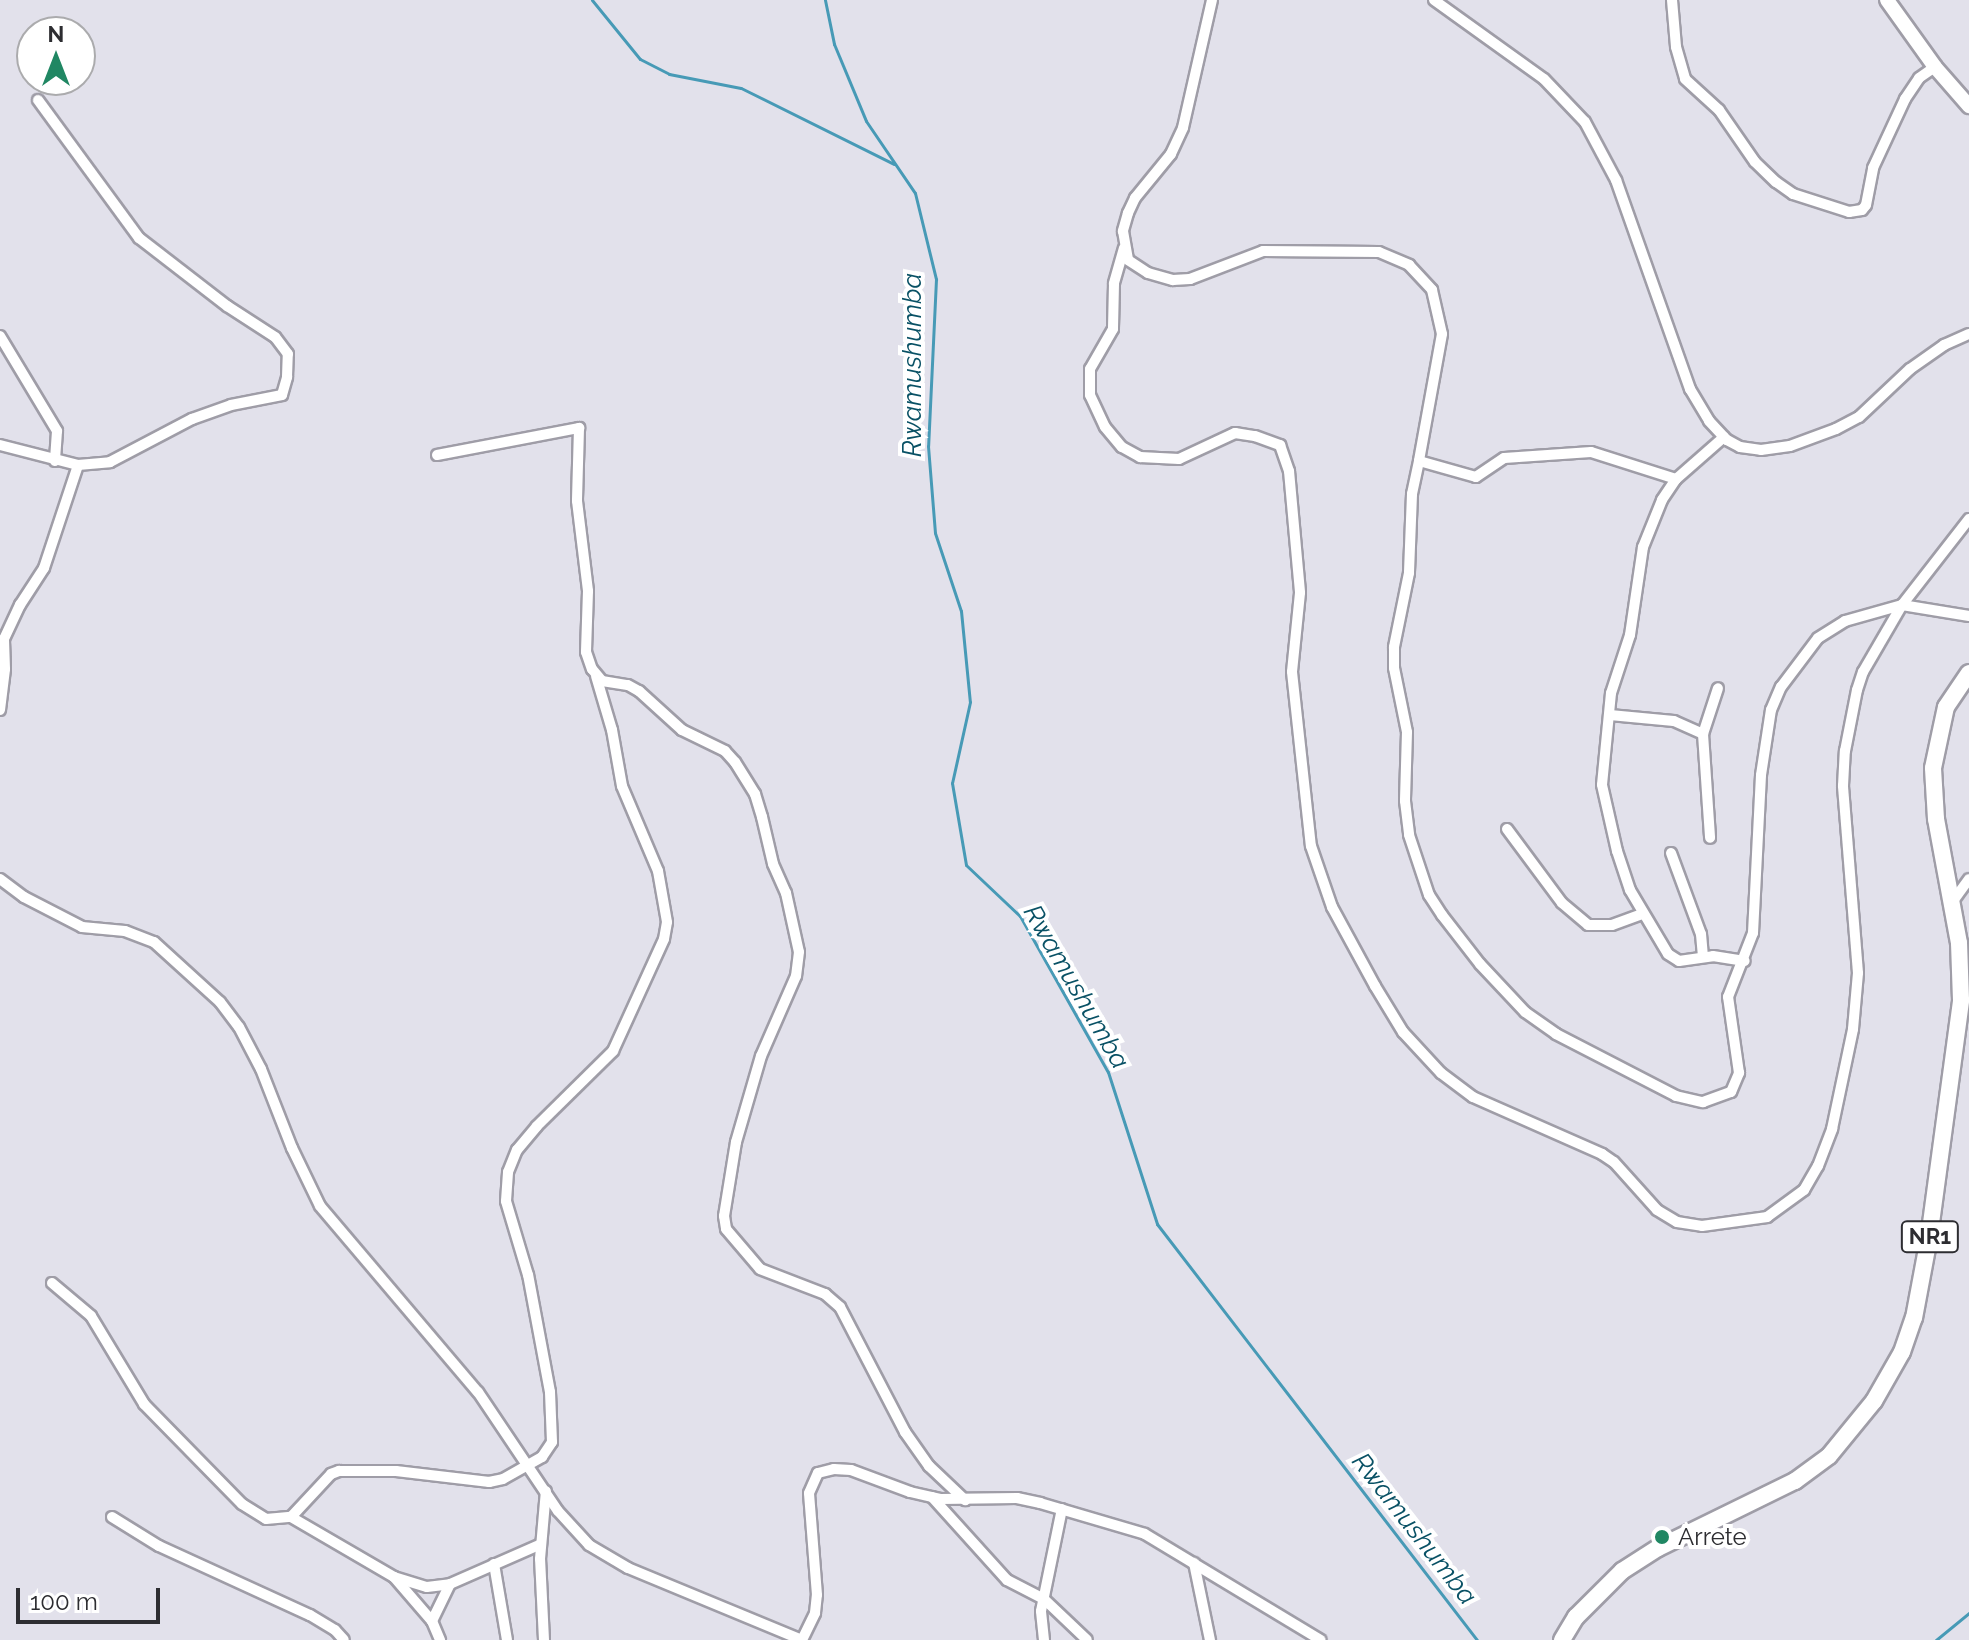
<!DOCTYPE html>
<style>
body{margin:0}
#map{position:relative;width:1969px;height:1640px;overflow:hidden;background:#e2e1eb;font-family:Raleway,sans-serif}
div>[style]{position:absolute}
.stream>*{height:3px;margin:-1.5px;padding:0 1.5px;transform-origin:1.5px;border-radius:1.5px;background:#479ab6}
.roads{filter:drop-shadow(2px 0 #9f9da7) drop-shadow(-2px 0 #9f9da7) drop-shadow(0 2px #9f9da7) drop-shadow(0 -2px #9f9da7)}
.minor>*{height:10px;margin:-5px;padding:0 5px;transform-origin:5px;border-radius:5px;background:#fff}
.secondary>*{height:14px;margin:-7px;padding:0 7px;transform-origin:7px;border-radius:7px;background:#fff}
.trunk>*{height:16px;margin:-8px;padding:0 8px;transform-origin:8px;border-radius:8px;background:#fff}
.dots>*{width:22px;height:22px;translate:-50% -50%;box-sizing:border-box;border:4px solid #fff;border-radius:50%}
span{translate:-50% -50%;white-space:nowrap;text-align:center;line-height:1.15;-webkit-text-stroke:8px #fff;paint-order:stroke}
.shield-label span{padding:2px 6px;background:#fff;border:2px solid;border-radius:6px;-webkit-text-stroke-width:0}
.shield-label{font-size:22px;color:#2d2d31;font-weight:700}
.poi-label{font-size:24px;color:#2d2d31}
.left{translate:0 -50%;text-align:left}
.water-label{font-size:26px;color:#095165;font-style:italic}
.north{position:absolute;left:16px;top:16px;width:80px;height:80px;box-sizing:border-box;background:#fff;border:2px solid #ababad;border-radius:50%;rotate:0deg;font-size:22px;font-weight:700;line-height:32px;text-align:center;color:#2d2d31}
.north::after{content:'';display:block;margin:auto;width:28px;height:36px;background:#208763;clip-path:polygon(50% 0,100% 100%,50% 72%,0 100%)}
.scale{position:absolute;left:16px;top:1588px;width:144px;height:36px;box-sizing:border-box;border:4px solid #2d2d31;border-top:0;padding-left:10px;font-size:24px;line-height:28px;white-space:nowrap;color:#2d2d31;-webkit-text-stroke:6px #fff;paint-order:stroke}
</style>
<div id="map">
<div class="stream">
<div style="left:592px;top:0;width:76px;rotate:50.9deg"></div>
<div style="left:640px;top:59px;width:33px;rotate:27deg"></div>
<div style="left:669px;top:74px;width:73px;rotate:11deg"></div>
<div style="left:741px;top:88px;width:171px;rotate:26.4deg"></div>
<div style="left:825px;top:0;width:45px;rotate:78.4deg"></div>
<div style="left:834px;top:44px;width:83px;rotate:67.4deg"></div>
<div style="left:866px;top:121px;width:87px;rotate:55.8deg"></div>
<div style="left:915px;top:193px;width:89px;rotate:76.3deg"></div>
<div style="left:936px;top:279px;width:167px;rotate:92.7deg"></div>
<div style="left:928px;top:446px;width:87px;rotate:85.4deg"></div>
<div style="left:935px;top:533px;width:82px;rotate:71.6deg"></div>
<div style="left:961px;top:611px;width:91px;rotate:84.4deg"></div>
<div style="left:970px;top:702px;width:83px;rotate:102.5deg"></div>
<div style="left:952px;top:783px;width:83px;rotate:80.3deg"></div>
<div style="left:966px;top:865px;width:74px;rotate:43.4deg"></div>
<div style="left:1020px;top:916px;width:179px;rotate:60.6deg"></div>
<div style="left:1108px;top:1072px;width:160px;rotate:72.1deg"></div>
<div style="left:1157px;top:1224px;width:525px;rotate:52.43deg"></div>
<div style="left:1936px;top:1640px;width:43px;rotate:-39.3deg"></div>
</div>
<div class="roads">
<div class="minor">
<div style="left:1212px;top:0;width:131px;rotate:102.8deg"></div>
<div style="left:1183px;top:128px;width:29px;rotate:115deg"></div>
<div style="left:1171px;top:154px;width:57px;rotate:129.3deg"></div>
<div style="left:1135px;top:198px;width:17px;rotate:115deg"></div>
<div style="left:1128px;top:213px;width:19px;rotate:106deg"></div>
<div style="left:1123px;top:231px;width:29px;rotate:80deg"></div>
<div style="left:1128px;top:260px;width:24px;rotate:33deg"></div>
<div style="left:1148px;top:273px;width:26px;rotate:16deg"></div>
<div style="left:1173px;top:280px;width:17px;rotate:-3deg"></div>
<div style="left:1190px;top:279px;width:78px;rotate:-21deg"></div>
<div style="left:1263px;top:251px;width:116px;rotate:0.5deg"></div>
<div style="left:1379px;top:252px;width:33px;rotate:23deg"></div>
<div style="left:1409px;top:265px;width:34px;rotate:47deg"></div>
<div style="left:1432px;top:290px;width:45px;rotate:77.2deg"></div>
<div style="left:1442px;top:334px;width:129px;rotate:100.3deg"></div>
<div style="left:1434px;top:0;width:135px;rotate:35.7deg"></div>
<div style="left:1544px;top:79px;width:59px;rotate:46.4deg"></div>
<div style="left:1585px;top:122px;width:66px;rotate:61.9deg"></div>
<div style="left:1616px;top:180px;width:222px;rotate:70.5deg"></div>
<div style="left:1690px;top:389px;width:37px;rotate:59deg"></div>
<div style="left:1709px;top:421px;width:26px;rotate:47deg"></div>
<div style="left:1727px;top:440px;width:15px;rotate:28deg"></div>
<div style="left:1740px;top:447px;width:21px;rotate:8deg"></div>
<div style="left:1761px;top:450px;width:29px;rotate:-8deg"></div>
<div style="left:1790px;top:446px;width:49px;rotate:-20.3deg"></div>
<div style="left:1836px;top:429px;width:26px;rotate:-28deg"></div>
<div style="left:1859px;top:417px;width:70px;rotate:-43.3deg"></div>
<div style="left:1910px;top:369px;width:42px;rotate:-35.2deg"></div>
<div style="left:1944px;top:345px;width:27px;rotate:-24deg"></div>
<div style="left:1672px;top:0;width:47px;rotate:85.1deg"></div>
<div style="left:1676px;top:47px;width:33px;rotate:74deg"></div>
<div style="left:1685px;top:79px;width:46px;rotate:42.4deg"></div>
<div style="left:1719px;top:110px;width:63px;rotate:55.3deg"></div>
<div style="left:1755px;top:162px;width:29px;rotate:44deg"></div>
<div style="left:1776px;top:182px;width:21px;rotate:35deg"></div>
<div style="left:1793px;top:194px;width:59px;rotate:17.8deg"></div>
<div style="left:1849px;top:212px;width:13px;rotate:-9deg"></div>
<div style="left:1862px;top:210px;width:6px;rotate:-51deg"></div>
<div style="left:1866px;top:205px;width:38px;rotate:-79deg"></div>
<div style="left:1873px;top:168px;width:76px;rotate:-65.1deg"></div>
<div style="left:1905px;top:99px;width:25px;rotate:-56deg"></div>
<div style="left:1919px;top:78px;width:19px;rotate:-35deg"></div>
<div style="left:1124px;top:248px;width:37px;rotate:106deg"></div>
<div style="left:1114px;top:284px;width:45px;rotate:91.3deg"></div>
<div style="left:1113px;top:329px;width:46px;rotate:119.9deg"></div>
<div style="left:1090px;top:369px;width:26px;rotate:90deg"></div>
<div style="left:1090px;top:395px;width:35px;rotate:65deg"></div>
<div style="left:1105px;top:427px;width:26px;rotate:50deg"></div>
<div style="left:1122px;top:447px;width:21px;rotate:29deg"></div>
<div style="left:1140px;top:457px;width:39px;rotate:3deg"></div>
<div style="left:1179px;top:459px;width:62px;rotate:-24.9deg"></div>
<div style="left:1235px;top:433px;width:20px;rotate:9deg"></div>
<div style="left:1255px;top:436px;width:27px;rotate:20deg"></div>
<div style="left:1280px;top:445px;width:28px;rotate:71deg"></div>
<div style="left:1289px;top:471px;width:122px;rotate:84.8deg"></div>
<div style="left:1300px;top:593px;width:79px;rotate:95.8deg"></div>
<div style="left:1292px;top:672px;width:175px;rotate:83.8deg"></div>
<div style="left:1311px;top:846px;width:65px;rotate:71deg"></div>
<div style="left:1332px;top:907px;width:90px;rotate:61.4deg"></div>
<div style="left:1375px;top:986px;width:54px;rotate:58.7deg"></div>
<div style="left:1403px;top:1032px;width:56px;rotate:47.2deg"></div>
<div style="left:1441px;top:1073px;width:40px;rotate:37deg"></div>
<div style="left:1473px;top:1097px;width:141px;rotate:23.8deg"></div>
<div style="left:1602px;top:1154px;width:14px;rotate:34deg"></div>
<div style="left:1614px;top:1162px;width:64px;rotate:48.1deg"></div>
<div style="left:1657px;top:1210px;width:23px;rotate:31deg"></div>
<div style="left:1677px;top:1222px;width:25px;rotate:9deg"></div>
<div style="left:1702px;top:1226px;width:66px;rotate:-7.9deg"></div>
<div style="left:1767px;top:1217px;width:46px;rotate:-36.1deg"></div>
<div style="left:1804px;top:1190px;width:28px;rotate:-60deg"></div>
<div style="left:1818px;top:1166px;width:40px;rotate:-69deg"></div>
<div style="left:1832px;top:1129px;width:102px;rotate:-78.1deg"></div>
<div style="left:1853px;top:1029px;width:56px;rotate:-84.9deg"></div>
<div style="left:1858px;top:973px;width:188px;rotate:-94.6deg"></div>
<div style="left:1843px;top:786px;width:35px;rotate:-87deg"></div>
<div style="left:1845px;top:751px;width:62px;rotate:-78.9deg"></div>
<div style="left:1857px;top:690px;width:19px;rotate:-72deg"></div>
<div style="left:1863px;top:672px;width:78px;rotate:-59.8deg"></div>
<div style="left:1902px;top:605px;width:109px;rotate:-52.1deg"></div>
<div style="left:0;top:336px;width:111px;rotate:59deg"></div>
<div style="left:57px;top:431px;width:30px;rotate:94deg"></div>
<div style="left:1724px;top:437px;width:64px;rotate:138.8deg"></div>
<div style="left:1676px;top:479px;width:89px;rotate:-162.4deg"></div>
<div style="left:1591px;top:452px;width:87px;rotate:176.1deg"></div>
<div style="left:1504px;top:458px;width:34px;rotate:146deg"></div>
<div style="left:1476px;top:477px;width:59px;rotate:-164.3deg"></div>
<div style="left:1419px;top:461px;width:34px;rotate:102deg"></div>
<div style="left:1412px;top:494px;width:79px;rotate:92.2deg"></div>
<div style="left:1409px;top:573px;width:76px;rotate:101.5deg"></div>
<div style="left:1394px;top:647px;width:21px;rotate:90deg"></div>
<div style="left:1394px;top:668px;width:65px;rotate:78.5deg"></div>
<div style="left:1407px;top:732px;width:69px;rotate:91.7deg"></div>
<div style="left:1405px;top:801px;width:34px;rotate:83deg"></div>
<div style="left:1409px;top:835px;width:63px;rotate:71.6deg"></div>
<div style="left:1429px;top:895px;width:24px;rotate:57deg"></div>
<div style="left:1442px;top:915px;width:62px;rotate:52.2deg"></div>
<div style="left:1480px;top:964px;width:66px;rotate:46.8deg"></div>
<div style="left:1525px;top:1012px;width:38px;rotate:35deg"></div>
<div style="left:1556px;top:1034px;width:135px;rotate:27.3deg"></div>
<div style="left:1676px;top:1096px;width:28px;rotate:13deg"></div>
<div style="left:1703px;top:1102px;width:30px;rotate:-20deg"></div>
<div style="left:1731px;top:1092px;width:21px;rotate:-67deg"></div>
<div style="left:1739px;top:1073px;width:77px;rotate:-98.2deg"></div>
<div style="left:1728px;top:997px;width:69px;rotate:-68.7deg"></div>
<div style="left:1753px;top:933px;width:158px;rotate:-87.1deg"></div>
<div style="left:1761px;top:775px;width:66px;rotate:-81.3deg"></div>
<div style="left:1771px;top:710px;width:25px;rotate:-67deg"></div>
<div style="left:1781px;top:687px;width:61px;rotate:-52.9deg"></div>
<div style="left:1818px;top:638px;width:32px;rotate:-32deg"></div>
<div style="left:1845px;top:621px;width:59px;rotate:-15.7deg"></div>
<div style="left:1902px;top:605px;width:68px;rotate:9.3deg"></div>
<div style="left:0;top:445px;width:81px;rotate:14.4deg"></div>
<div style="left:78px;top:465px;width:32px;rotate:-5deg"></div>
<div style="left:110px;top:462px;width:93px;rotate:-27.7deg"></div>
<div style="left:192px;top:419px;width:41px;rotate:-19.7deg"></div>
<div style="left:231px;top:405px;width:52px;rotate:-11.1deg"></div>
<div style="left:282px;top:395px;width:19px;rotate:-74deg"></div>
<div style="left:287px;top:377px;width:23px;rotate:-88deg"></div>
<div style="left:288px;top:354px;width:21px;rotate:-127deg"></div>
<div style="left:275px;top:337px;width:57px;rotate:-147.1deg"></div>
<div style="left:227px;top:306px;width:111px;rotate:-142.3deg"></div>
<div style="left:139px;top:238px;width:171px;rotate:-126.2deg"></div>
<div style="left:437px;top:455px;width:145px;rotate:-10.8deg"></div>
<div style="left:579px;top:428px;width:73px;rotate:91.6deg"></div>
<div style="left:577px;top:501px;width:91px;rotate:83deg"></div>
<div style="left:588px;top:591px;width:61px;rotate:91.9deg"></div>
<div style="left:586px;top:652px;width:18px;rotate:71deg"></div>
<div style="left:592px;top:669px;width:16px;rotate:50deg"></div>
<div style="left:602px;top:681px;width:26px;rotate:9deg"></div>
<div style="left:628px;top:685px;width:13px;rotate:29deg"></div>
<div style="left:639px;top:691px;width:58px;rotate:42.2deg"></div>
<div style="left:682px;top:730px;width:48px;rotate:26deg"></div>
<div style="left:725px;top:751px;width:15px;rotate:48deg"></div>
<div style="left:735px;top:762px;width:38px;rotate:58deg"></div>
<div style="left:755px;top:794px;width:24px;rotate:73deg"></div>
<div style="left:762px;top:817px;width:48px;rotate:76.8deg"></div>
<div style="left:773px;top:864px;width:32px;rotate:66deg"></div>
<div style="left:786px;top:893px;width:60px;rotate:77.6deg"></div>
<div style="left:799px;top:952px;width:24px;rotate:97deg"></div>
<div style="left:796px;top:976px;width:87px;rotate:113.6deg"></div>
<div style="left:761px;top:1056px;width:90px;rotate:106.2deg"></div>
<div style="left:736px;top:1142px;width:75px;rotate:99.2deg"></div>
<div style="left:724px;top:1216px;width:13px;rotate:81deg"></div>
<div style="left:726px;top:1229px;width:52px;rotate:49.6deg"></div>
<div style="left:760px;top:1269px;width:70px;rotate:21deg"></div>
<div style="left:825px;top:1294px;width:20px;rotate:41deg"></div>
<div style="left:840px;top:1307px;width:141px;rotate:62.5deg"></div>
<div style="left:905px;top:1432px;width:42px;rotate:54.8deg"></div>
<div style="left:929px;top:1466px;width:50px;rotate:43.4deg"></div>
<div style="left:1676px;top:479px;width:25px;rotate:124deg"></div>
<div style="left:1662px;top:500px;width:51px;rotate:112deg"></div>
<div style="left:1643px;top:547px;width:89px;rotate:98.4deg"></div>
<div style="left:1630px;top:635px;width:61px;rotate:108.1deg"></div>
<div style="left:1611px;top:693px;width:92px;rotate:95.6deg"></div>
<div style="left:1602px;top:785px;width:68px;rotate:77.2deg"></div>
<div style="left:1617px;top:851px;width:41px;rotate:71.6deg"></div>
<div style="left:1630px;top:890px;width:74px;rotate:59.3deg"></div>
<div style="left:1668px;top:954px;width:13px;rotate:32deg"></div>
<div style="left:1679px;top:961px;width:34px;rotate:-8deg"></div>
<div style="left:1713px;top:956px;width:32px;rotate:9deg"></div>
<div style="left:0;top:710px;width:41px;rotate:-83deg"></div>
<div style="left:5px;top:669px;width:30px;rotate:-92deg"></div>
<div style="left:4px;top:639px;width:38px;rotate:-65deg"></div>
<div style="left:20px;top:605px;width:44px;rotate:-57deg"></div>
<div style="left:44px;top:568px;width:108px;rotate:-71.7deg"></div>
<div style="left:1610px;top:715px;width:64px;rotate:5.4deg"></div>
<div style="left:1674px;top:721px;width:32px;rotate:24deg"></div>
<div style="left:1703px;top:734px;width:104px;rotate:86.1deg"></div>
<div style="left:1703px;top:734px;width:48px;rotate:-71.9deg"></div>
<div style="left:1507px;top:829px;width:92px;rotate:53.4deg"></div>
<div style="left:1562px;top:903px;width:34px;rotate:40deg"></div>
<div style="left:1588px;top:925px;width:24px"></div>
<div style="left:1612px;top:925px;width:32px;rotate:-20deg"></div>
<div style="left:1671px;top:853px;width:86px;rotate:69.7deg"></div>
<div style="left:1701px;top:934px;width:23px;rotate:85deg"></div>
<div style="left:0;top:879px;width:30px;rotate:37deg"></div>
<div style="left:24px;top:897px;width:65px;rotate:27.3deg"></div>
<div style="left:82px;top:927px;width:43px;rotate:5.3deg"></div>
<div style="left:125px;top:931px;width:31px;rotate:21deg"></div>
<div style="left:154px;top:942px;width:89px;rotate:42.3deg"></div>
<div style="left:220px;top:1002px;width:31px;rotate:53deg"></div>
<div style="left:239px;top:1027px;width:47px;rotate:62.4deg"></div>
<div style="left:261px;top:1069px;width:85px;rotate:68.6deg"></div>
<div style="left:292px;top:1148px;width:64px;rotate:64.2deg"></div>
<div style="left:320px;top:1206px;width:244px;rotate:49.7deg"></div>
<div style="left:478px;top:1392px;width:143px;rotate:56.1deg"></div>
<div style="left:558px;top:1511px;width:46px;rotate:47.6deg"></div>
<div style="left:589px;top:1545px;width:45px;rotate:30.5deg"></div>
<div style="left:628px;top:1568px;width:188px;rotate:22.5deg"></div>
<div style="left:1953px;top:901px;width:27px;rotate:-54deg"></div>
<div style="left:52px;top:1283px;width:51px;rotate:40.2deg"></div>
<div style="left:91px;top:1316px;width:103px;rotate:58.9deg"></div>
<div style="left:144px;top:1404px;width:140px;rotate:45.6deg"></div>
<div style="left:242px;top:1504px;width:28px;rotate:32deg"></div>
<div style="left:266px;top:1519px;width:25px;rotate:-5deg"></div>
<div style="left:291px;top:1517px;width:59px;rotate:-47.1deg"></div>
<div style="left:331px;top:1474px;width:9px;rotate:-21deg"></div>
<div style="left:339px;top:1471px;width:57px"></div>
<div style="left:396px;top:1471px;width:94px;rotate:6.7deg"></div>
<div style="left:489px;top:1482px;width:14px;rotate:-12deg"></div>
<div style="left:503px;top:1479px;width:45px;rotate:-29.4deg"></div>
<div style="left:542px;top:1457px;width:18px;rotate:-56deg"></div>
<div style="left:552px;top:1442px;width:50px;rotate:-92.3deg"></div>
<div style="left:550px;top:1392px;width:119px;rotate:-100.6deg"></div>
<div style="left:528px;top:1275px;width:77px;rotate:-106.6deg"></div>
<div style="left:506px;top:1201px;width:29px;rotate:-86deg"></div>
<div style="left:508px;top:1172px;width:24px;rotate:-68deg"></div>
<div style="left:517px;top:1150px;width:31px;rotate:-50deg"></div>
<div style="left:537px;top:1126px;width:107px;rotate:-44.6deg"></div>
<div style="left:613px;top:1051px;width:123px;rotate:-65.5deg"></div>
<div style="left:664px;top:939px;width:17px;rotate:-80deg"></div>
<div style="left:667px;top:922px;width:52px;rotate:-100deg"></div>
<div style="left:658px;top:871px;width:92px;rotate:-113deg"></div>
<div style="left:622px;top:786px;width:57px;rotate:-100.1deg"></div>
<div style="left:612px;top:730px;width:56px;rotate:-106.5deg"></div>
<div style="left:932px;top:1497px;width:112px;rotate:47.9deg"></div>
<div style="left:1007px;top:1580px;width:42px;rotate:27.2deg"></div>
<div style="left:1044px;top:1599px;width:59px;rotate:43.6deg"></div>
<div style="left:112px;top:1517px;width:55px;rotate:31.7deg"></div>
<div style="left:159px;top:1546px;width:166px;rotate:24.6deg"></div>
<div style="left:310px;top:1615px;width:29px;rotate:31deg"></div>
<div style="left:335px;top:1630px;width:13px;rotate:48deg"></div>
<div style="left:291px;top:1517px;width:119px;rotate:30.2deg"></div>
<div style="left:394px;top:1577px;width:58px;rotate:49.2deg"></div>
<div style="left:432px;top:1621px;width:21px;rotate:67deg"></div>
<div style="left:1194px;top:1563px;width:79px;rotate:78.3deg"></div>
<div style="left:494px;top:1564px;width:77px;rotate:80.3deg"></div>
<div style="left:394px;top:1577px;width:34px;rotate:17deg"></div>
<div style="left:427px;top:1587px;width:23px;rotate:-7deg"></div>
<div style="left:432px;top:1621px;width:41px;rotate:-64.1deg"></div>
<div style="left:450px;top:1584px;width:99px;rotate:-23.7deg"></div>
<div style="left:544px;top:1640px;width:81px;rotate:-92.8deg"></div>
<div style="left:540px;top:1559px;width:68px;rotate:-85deg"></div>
<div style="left:802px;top:1640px;width:30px;rotate:-64deg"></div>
<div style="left:815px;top:1613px;width:18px;rotate:-84deg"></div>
<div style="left:817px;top:1595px;width:102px;rotate:-94.5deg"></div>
<div style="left:809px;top:1493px;width:22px;rotate:-66deg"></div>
<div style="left:818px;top:1473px;width:16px;rotate:-14deg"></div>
<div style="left:834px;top:1469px;width:17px;rotate:3deg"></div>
<div style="left:851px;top:1470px;width:63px;rotate:20.4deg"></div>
<div style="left:910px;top:1492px;width:32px;rotate:13deg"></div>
<div style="left:941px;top:1499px;width:76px;rotate:-0.8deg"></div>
<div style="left:1017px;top:1498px;width:24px;rotate:12deg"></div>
<div style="left:1040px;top:1503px;width:109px;rotate:16.4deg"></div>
<div style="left:1145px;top:1534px;width:205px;rotate:31.1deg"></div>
<div style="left:1044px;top:1640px;width:29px;rotate:-96deg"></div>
<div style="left:1041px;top:1611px;width:104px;rotate:-78.4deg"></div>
</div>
<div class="secondary">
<div style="left:1887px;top:0;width:82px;rotate:54.4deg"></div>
<div style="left:1935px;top:67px;width:52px;rotate:48.9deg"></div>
</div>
<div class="trunk">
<div style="left:1562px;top:1640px;width:27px;rotate:-59deg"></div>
<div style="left:1576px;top:1617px;width:65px;rotate:-45deg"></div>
<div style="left:1622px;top:1571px;width:43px;rotate:-32.6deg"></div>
<div style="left:1658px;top:1548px;width:153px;rotate:-26.1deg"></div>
<div style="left:1795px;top:1481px;width:42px;rotate:-36.3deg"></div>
<div style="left:1829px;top:1456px;width:71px;rotate:-50.7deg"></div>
<div style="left:1874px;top:1401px;width:56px;rotate:-60.3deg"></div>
<div style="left:1902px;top:1352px;width:36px;rotate:-71deg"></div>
<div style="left:1914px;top:1318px;width:81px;rotate:-79.4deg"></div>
<div style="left:1929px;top:1238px;width:240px;rotate:-82.3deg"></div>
<div style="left:1961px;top:1000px;width:57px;rotate:-92deg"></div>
<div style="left:1959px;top:943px;width:126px;rotate:-100.5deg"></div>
<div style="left:1936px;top:819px;width:51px;rotate:-93.4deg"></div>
<div style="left:1933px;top:768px;width:62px;rotate:-78deg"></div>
<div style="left:1946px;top:707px;width:41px;rotate:-55.9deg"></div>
</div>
</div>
<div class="dots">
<div style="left:1662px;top:1537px;background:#208763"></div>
</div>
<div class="shield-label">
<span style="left:1930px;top:1237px">NR1</span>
</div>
<div class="poi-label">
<span class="left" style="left:1678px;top:1537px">Arrete</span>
</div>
<div class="water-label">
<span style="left:913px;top:365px;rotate:-90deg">Rwamushumba</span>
<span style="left:1076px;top:987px;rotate:60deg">Rwamushumba</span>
<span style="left:1414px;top:1529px;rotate:52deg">Rwamushumba</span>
</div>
<div class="north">N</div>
<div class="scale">100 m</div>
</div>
